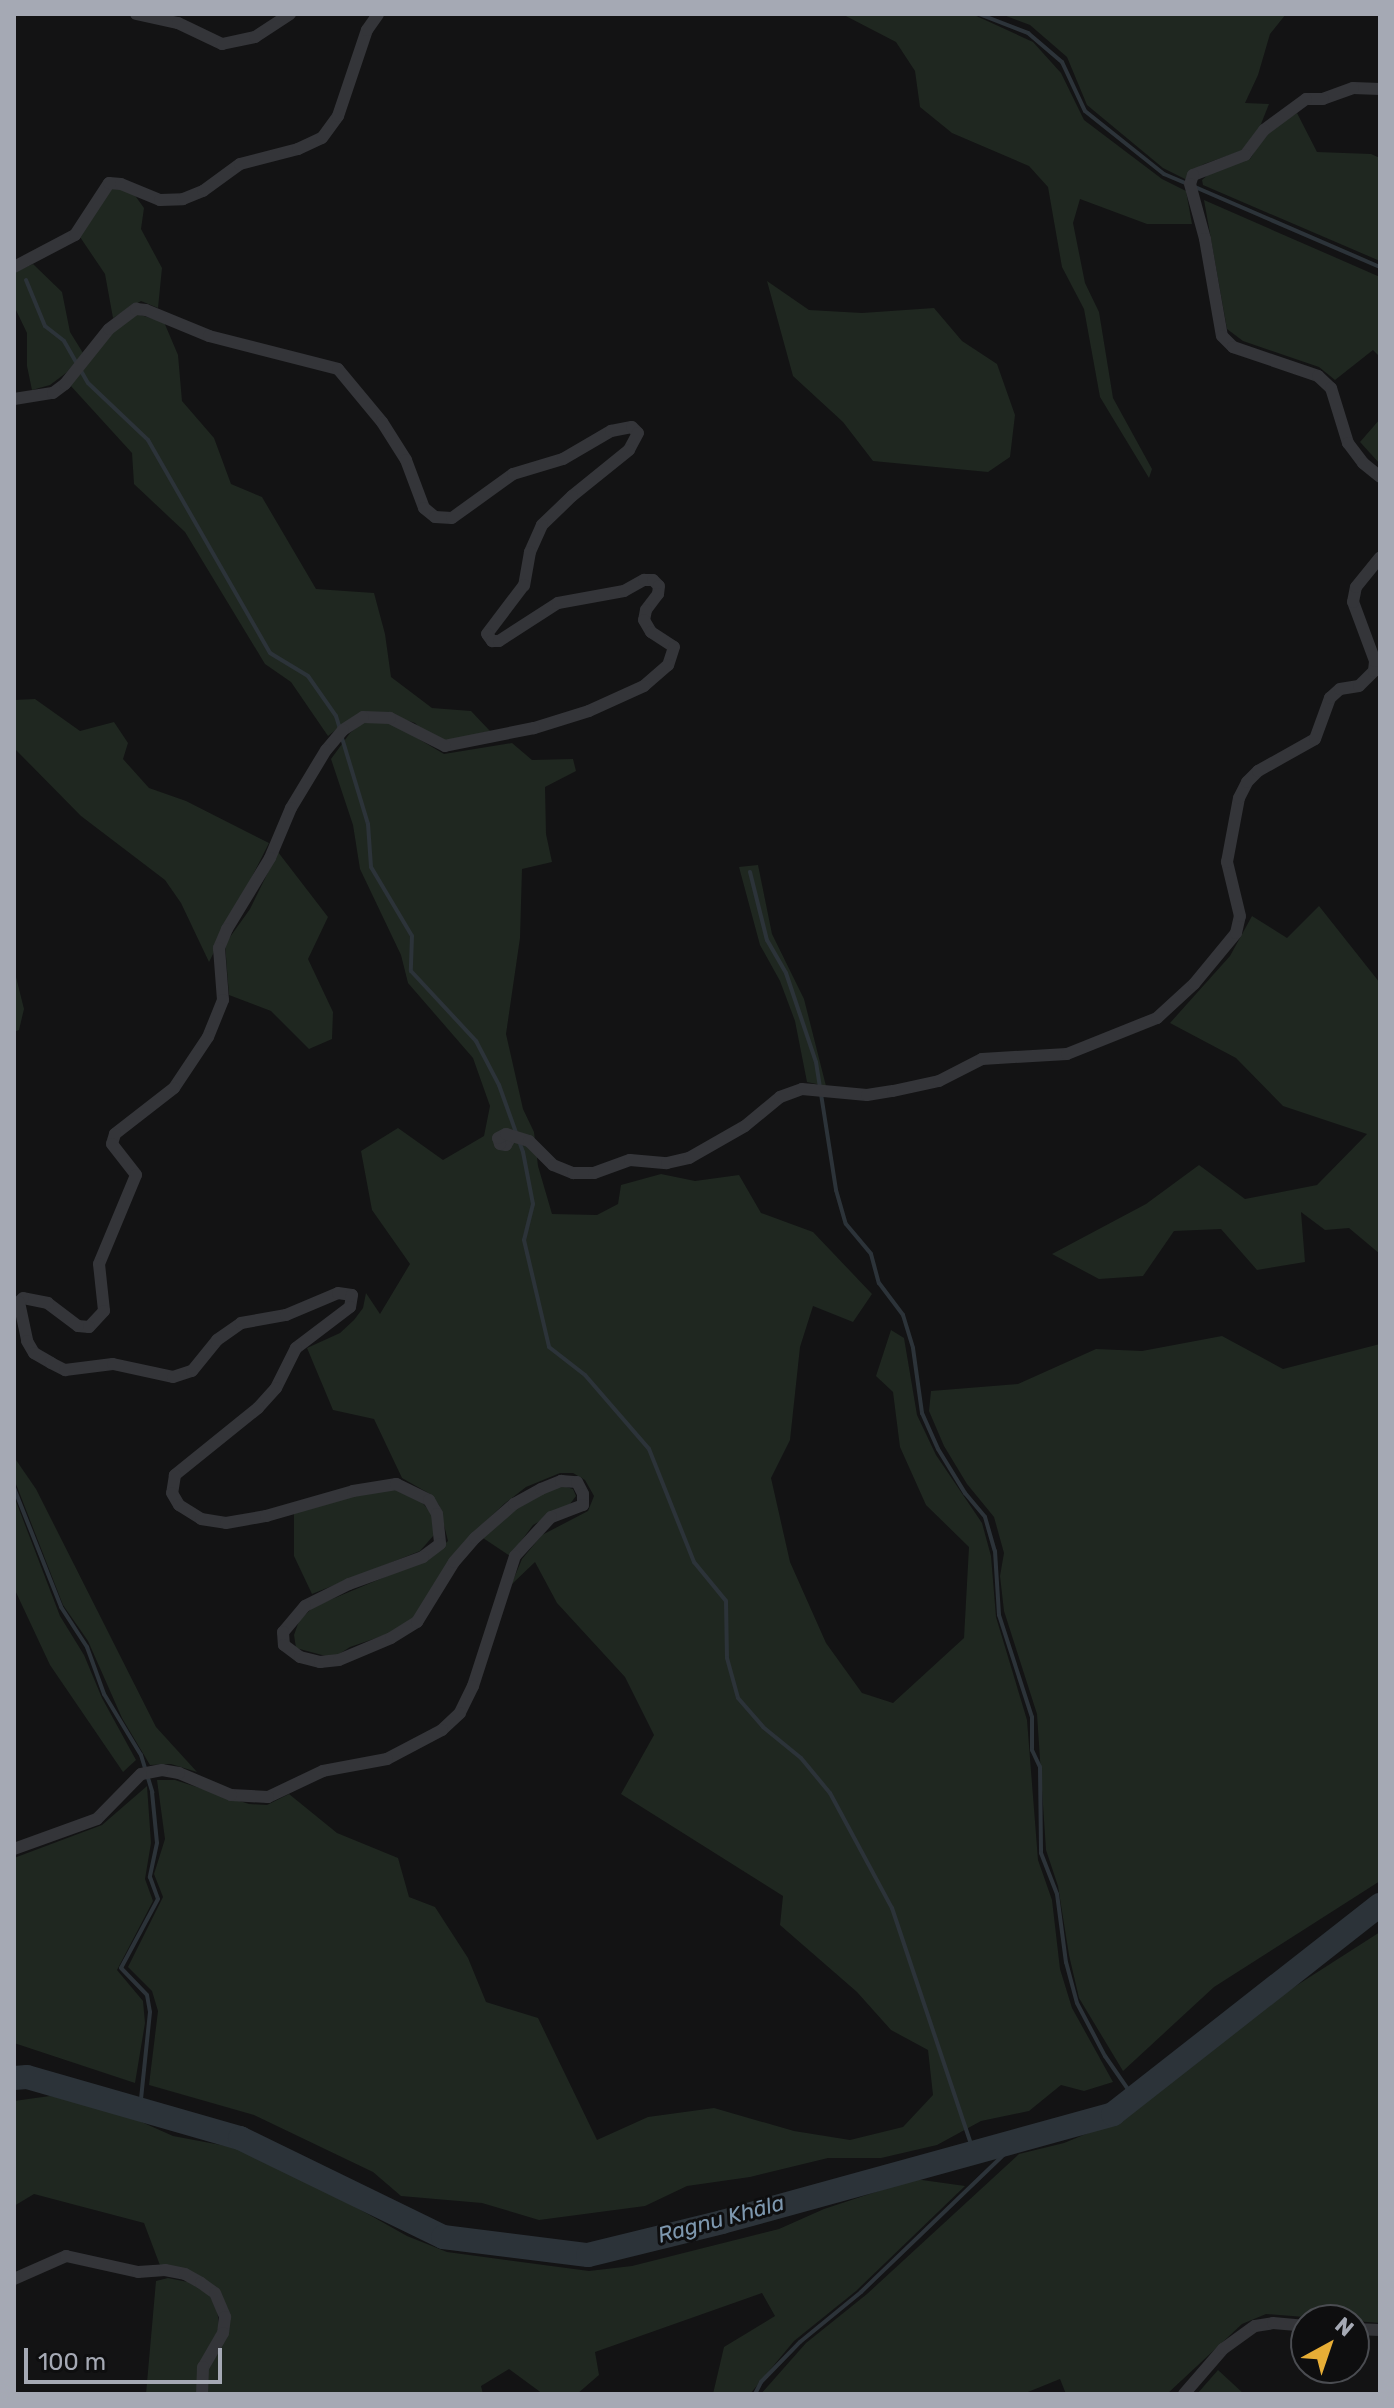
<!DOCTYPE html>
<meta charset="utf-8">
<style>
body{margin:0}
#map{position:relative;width:1394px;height:2408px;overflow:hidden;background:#131314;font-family:Rubik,sans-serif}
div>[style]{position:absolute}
.green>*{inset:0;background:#1f2720}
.stream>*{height:4px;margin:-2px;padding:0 2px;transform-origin:2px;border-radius:2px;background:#2c3339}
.river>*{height:24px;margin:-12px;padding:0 12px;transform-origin:12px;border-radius:12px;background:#2c3339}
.minor>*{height:12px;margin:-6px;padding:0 6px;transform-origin:6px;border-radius:6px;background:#343539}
span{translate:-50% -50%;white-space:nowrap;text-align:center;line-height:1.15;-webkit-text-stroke:6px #0e0e0f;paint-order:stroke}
.water-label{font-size:22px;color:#7d97ae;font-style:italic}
.frame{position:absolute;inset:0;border:16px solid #a5a9b4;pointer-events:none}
.north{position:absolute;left:1290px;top:2304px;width:80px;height:80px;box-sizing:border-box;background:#0e0e0f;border:2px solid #4a4c51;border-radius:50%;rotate:40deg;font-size:22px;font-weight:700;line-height:32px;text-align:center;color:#a5a9b4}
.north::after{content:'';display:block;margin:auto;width:28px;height:36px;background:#e8ae36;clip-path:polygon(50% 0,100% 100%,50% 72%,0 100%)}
.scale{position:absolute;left:24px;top:2348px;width:198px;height:36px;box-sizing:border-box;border:4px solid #a5a9b4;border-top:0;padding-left:10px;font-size:24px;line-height:28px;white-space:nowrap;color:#a5a9b4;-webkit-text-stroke:6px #0e0e0f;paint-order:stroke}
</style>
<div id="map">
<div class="green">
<div style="clip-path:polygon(842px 14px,972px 14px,1033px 42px,1061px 73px,1084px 120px,1162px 179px,1186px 191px,1192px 224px,1147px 224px,1080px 199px,1073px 223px,1085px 283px,1099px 312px,1113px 398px,1152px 469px,1149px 478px,1100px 397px,1084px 309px,1062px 267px,1048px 187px,1029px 166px,952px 133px,920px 107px,915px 71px,896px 42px)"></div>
<div style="clip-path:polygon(1001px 14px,1286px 14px,1270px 34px,1258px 75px,1245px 103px,1269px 104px,1259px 129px,1241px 151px,1204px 164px,1190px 172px,1187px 180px,1163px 168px,1087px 105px,1067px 57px,1030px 25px)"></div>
<div style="clip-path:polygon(1297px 113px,1317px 152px,1371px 154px,1380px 158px,1380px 261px,1203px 185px,1202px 180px,1212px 171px,1250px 159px,1267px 132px)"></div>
<div style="clip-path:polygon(115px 187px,134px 194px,144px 208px,141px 229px,162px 268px,158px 308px,141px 301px,113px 318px,105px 274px,80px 237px,106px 190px)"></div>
<div style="clip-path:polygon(1204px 200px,1380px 277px,1380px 357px,1373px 350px,1335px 380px,1319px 367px,1243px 341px,1227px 329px)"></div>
<div style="clip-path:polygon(33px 264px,62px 292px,70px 332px,83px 353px,66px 373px,50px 385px,32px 390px,27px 366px,27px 333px,14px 306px,14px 272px)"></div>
<div style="clip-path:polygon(767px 281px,809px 310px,862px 313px,934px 308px,962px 341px,997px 364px,1015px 415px,1010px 457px,988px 472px,873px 461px,843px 422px,793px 376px)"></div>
<div style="clip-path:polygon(137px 314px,164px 322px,178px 355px,182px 401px,214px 438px,231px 484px,262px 497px,316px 589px,374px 593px,385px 634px,391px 677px,432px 708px,471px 711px,490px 731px,443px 742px,428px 736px,415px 723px,391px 715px,346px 722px,328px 736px,291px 682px,265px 664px,185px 532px,134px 484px,132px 453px,70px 385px,112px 333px)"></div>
<div style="clip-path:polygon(1380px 419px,1380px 464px,1360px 442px)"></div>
<div style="clip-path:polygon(35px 699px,80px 731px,114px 722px,128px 743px,123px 759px,149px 788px,186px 801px,269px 843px,209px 962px,181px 903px,165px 880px,81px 816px,14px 748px,14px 700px)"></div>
<div style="clip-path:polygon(363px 722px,390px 722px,444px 754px,512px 743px,532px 760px,573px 759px,576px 771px,545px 787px,546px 834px,552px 862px,522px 869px,520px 938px,506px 1034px,523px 1109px,534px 1132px,538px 1166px,552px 1214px,597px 1215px,618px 1204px,621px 1185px,661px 1174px,695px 1181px,739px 1175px,761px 1213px,813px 1232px,872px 1294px,853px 1322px,813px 1306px,800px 1347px,790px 1440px,771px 1478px,790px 1562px,826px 1643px,862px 1693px,893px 1703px,964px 1638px,969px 1547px,926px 1505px,900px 1447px,893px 1392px,876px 1376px,891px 1330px,904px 1338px,917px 1415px,936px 1455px,982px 1523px,991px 1556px,996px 1617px,1027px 1720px,1038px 1860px,1052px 1900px,1060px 1969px,1072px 2008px,1113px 2082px,1084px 2091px,1061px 2085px,1029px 2111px,981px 2121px,937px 2145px,881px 2158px,828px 2158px,750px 2177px,687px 2186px,645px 2206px,539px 2220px,482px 2203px,401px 2196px,373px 2172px,254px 2115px,149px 2085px,158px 2011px,152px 1991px,128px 1967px,163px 1897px,154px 1874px,165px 1839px,157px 1780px,175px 1780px,249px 1804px,267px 1805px,289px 1794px,337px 1833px,398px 1858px,409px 1897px,435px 1907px,468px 1958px,486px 2002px,538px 2018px,597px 2140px,648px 2117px,714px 2108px,794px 2131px,850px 2140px,903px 2127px,933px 2095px,928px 2050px,891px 2030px,857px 1992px,780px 1925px,783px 1896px,621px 1794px,654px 1735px,625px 1677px,557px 1603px,535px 1562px,511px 1585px,522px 1559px,542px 1535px,588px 1511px,594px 1496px,585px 1480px,573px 1473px,560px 1473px,526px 1487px,504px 1504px,484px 1523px,413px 1619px,388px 1634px,350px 1647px,333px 1658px,296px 1648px,294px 1635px,299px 1621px,313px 1607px,428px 1559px,448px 1541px,439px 1505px,430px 1494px,402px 1478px,374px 1419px,333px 1410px,307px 1348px,340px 1333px,354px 1320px,363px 1308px,366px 1293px,380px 1314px,410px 1264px,372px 1210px,361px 1151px,398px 1128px,443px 1160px,484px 1136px,490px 1106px,473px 1058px,408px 983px,401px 955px,360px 869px,353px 825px,331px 759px,350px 733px)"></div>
<div style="clip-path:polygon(278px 852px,328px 917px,308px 959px,333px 1012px,332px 1039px,309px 1049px,271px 1011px,229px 995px,225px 944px,250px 909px)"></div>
<div style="clip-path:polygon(758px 865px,772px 934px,804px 999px,826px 1086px,807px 1082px,795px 1021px,780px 981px,760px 945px,739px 867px)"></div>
<div style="clip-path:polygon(1319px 906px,1380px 983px,1380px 1254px,1349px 1228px,1325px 1230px,1301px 1212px,1305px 1262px,1257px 1270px,1221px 1229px,1174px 1231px,1143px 1276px,1099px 1279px,1052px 1254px,1146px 1204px,1199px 1165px,1245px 1199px,1317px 1185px,1367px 1134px,1283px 1106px,1236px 1058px,1170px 1023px,1230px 956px,1252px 916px,1287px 938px)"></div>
<div style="clip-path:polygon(14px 969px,24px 1009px,19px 1030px,14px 1032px)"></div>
<div style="clip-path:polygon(1222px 1336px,1283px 1369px,1380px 1344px,1380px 1881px,1214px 1987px,1123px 2071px,1079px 1998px,1069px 1955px,1058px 1886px,1046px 1850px,1037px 1714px,1004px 1611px,1000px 1576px,1004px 1553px,994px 1517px,967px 1484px,944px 1446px,929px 1411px,931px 1391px,1018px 1384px,1096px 1349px,1142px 1351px)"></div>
<div style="clip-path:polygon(14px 1457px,36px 1489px,156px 1727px,197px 1772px,171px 1764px,150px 1765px,122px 1718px,88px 1641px,63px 1605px,14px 1479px)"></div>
<div style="clip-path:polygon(563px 1486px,573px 1489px,576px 1496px,570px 1504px,533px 1525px,510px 1556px,483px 1538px,499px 1520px,546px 1491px)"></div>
<div style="clip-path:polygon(394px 1489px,419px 1499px,433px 1515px,434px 1535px,420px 1551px,312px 1594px,294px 1556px,294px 1513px,319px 1503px)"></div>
<div style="clip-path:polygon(14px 1496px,60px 1616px,84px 1655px,102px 1698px,136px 1760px,123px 1772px,50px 1665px,14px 1588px)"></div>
<div style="clip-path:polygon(147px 1786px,151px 1843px,145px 1879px,153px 1901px,117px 1970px,143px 2001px,145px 2023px,135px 2083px,14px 2043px,14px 1858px,102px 1825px)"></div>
<div style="clip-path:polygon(1380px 1932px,1380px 2323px,1266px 2314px,1242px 2324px,1167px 2394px,1066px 2394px,1060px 2379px,1023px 2394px,761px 2394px,806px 2343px,867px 2294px,1019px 2154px,1064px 2143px,1108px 2125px,1140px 2105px,1192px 2061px,1277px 1998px)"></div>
<div style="clip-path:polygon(50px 2096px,92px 2100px,173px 2136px,242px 2149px,272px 2160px,407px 2236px,447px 2252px,589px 2271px,632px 2266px,779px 2229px,824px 2209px,915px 2179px,965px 2186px,856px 2291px,794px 2341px,750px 2394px,713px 2394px,724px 2347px,775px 2316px,762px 2293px,595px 2352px,599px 2375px,577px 2394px,543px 2394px,509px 2369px,481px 2386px,483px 2394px,207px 2394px,208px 2365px,217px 2348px,221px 2297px,161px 2268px,144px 2223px,34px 2194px,14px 2206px,14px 2101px)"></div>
<div style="clip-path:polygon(168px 2278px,188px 2282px,207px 2292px,217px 2308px,219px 2326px,197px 2394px,146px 2394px,156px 2281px)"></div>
<div style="clip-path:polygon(1218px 2370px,1244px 2394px,1197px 2394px)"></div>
</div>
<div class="stream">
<div style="left:979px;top:14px;width:53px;rotate:21.2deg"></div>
<div style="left:1028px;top:33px;width:45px;rotate:40.5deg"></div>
<div style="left:1062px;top:62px;width:54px;rotate:64.9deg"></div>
<div style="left:1085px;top:111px;width:101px;rotate:38.6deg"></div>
<div style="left:1164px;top:174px;width:25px;rotate:23deg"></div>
<div style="left:1195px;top:187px;width:202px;rotate:23.4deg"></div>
<div style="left:26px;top:280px;width:50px;rotate:67.6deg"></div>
<div style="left:45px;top:326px;width:24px;rotate:38deg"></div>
<div style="left:64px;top:341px;width:48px;rotate:60.3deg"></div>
<div style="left:88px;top:383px;width:83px;rotate:43.5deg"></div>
<div style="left:148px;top:440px;width:245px;rotate:60.2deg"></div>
<div style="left:270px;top:653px;width:44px;rotate:31.2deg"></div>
<div style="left:308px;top:676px;width:49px;rotate:55deg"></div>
<div style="left:336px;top:716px;width:14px;rotate:73deg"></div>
<div style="left:342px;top:738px;width:90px;rotate:73.2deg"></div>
<div style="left:368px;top:824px;width:43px;rotate:86deg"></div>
<div style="left:371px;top:867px;width:80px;rotate:59.3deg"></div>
<div style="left:412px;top:936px;width:35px;rotate:92deg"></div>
<div style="left:411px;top:971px;width:96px;rotate:47.1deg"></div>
<div style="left:476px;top:1041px;width:50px;rotate:62.4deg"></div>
<div style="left:499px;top:1085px;width:71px;rotate:70.3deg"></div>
<div style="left:523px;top:1152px;width:53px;rotate:79.1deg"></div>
<div style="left:533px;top:1204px;width:37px;rotate:104deg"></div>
<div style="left:524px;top:1240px;width:110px;rotate:76.8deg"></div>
<div style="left:549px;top:1347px;width:46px;rotate:37.9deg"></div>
<div style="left:585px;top:1375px;width:98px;rotate:49.1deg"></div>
<div style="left:649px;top:1449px;width:122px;rotate:68.3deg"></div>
<div style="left:694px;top:1562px;width:50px;rotate:50.6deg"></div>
<div style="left:726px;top:1601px;width:57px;rotate:89deg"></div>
<div style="left:727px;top:1658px;width:41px;rotate:74.6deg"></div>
<div style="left:738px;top:1698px;width:38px;rotate:49deg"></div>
<div style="left:763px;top:1727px;width:49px;rotate:39.2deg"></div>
<div style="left:801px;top:1758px;width:45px;rotate:50.4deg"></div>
<div style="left:830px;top:1793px;width:131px;rotate:61.7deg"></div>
<div style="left:892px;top:1908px;width:258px;rotate:71.5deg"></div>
<div style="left:750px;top:872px;width:70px;rotate:76deg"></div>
<div style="left:767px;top:940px;width:38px;rotate:60deg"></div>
<div style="left:786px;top:973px;width:94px;rotate:71.4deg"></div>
<div style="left:816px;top:1062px;width:130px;rotate:81.1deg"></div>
<div style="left:836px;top:1190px;width:35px;rotate:74deg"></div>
<div style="left:846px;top:1224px;width:39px;rotate:50deg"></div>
<div style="left:871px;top:1254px;width:30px;rotate:75deg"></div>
<div style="left:879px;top:1283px;width:40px;rotate:53deg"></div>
<div style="left:903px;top:1315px;width:34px;rotate:73deg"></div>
<div style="left:913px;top:1348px;width:66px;rotate:82.1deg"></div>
<div style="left:922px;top:1413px;width:39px;rotate:66deg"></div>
<div style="left:938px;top:1449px;width:52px;rotate:58.5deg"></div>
<div style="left:965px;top:1493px;width:31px;rotate:50deg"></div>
<div style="left:985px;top:1517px;width:35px;rotate:74deg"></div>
<div style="left:995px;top:1551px;width:64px;rotate:86.4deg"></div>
<div style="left:999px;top:1615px;width:107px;rotate:72.1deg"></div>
<div style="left:1032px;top:1717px;width:33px;rotate:90deg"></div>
<div style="left:1032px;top:1750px;width:19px;rotate:65deg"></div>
<div style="left:1040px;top:1767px;width:86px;rotate:89.3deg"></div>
<div style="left:1041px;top:1853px;width:44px;rotate:68.7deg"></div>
<div style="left:1057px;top:1894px;width:69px;rotate:82.5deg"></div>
<div style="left:1066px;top:1962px;width:42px;rotate:75deg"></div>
<div style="left:1077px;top:2003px;width:60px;rotate:62.2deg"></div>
<div style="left:1105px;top:2056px;width:51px;rotate:55.4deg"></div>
<div style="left:14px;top:1488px;width:128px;rotate:68.4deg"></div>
<div style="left:61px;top:1607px;width:48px;rotate:57deg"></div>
<div style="left:87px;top:1647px;width:50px;rotate:70.1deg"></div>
<div style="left:104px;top:1694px;width:71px;rotate:58.8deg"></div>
<div style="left:141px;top:1755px;width:39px;rotate:73deg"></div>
<div style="left:152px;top:1792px;width:51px;rotate:84.4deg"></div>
<div style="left:157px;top:1843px;width:35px;rotate:102deg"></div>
<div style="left:150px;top:1877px;width:23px;rotate:70deg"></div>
<div style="left:158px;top:1899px;width:78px;rotate:118.2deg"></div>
<div style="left:121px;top:1968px;width:37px;rotate:46deg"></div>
<div style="left:147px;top:1995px;width:17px;rotate:80deg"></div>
<div style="left:150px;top:2012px;width:98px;rotate:95.9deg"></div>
<div style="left:755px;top:2394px;width:13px;rotate:-63deg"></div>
<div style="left:761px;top:2382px;width:56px;rotate:-45.7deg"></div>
<div style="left:800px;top:2342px;width:79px;rotate:-39.3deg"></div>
<div style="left:861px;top:2292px;width:219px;rotate:-43.9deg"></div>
</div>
<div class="river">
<div style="left:14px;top:2078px;width:13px;rotate:-4deg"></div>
<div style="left:27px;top:2077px;width:222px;rotate:16deg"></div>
<div style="left:240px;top:2138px;width:226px;rotate:26deg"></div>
<div style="left:443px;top:2237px;width:146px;rotate:7.1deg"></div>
<div style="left:588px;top:2255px;width:138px;rotate:-13.8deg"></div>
<div style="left:722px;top:2222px;width:406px;rotate:-15.4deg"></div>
<div style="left:1113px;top:2114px;width:339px;rotate:-38.1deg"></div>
</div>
<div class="minor">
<div style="left:136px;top:14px;width:43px;rotate:12.1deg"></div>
<div style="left:178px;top:23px;width:49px;rotate:25.5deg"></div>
<div style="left:222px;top:44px;width:34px;rotate:-12deg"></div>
<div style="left:255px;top:37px;width:42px;rotate:-33.3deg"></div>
<div style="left:1380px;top:89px;width:27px;rotate:-178deg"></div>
<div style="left:1353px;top:88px;width:32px;rotate:160deg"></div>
<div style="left:1323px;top:99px;width:17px;rotate:180deg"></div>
<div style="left:1306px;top:99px;width:52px;rotate:143.6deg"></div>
<div style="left:1264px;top:130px;width:31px;rotate:127deg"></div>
<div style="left:1245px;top:155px;width:56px;rotate:159deg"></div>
<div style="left:1193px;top:175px;width:9px;rotate:108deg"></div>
<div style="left:1190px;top:184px;width:57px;rotate:74.7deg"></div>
<div style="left:1205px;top:239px;width:98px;rotate:80.1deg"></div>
<div style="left:1222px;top:336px;width:16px;rotate:45deg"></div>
<div style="left:1233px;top:347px;width:90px;rotate:18.8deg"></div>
<div style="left:1318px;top:376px;width:18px;rotate:43deg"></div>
<div style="left:1331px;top:388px;width:58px;rotate:72.8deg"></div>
<div style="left:1348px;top:443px;width:25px;rotate:53deg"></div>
<div style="left:1363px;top:463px;width:22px;rotate:39deg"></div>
<div style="left:14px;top:267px;width:69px;rotate:-27.7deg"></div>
<div style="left:75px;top:235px;width:62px;rotate:-56.8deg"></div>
<div style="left:109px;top:183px;width:12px;rotate:5deg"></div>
<div style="left:121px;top:184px;width:42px;rotate:22.3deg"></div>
<div style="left:160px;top:200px;width:23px;rotate:-2deg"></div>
<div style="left:183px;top:199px;width:22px;rotate:-22deg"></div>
<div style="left:203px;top:191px;width:46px;rotate:-36.1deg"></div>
<div style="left:240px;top:164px;width:60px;rotate:-14.5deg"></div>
<div style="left:298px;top:149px;width:26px;rotate:-25deg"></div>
<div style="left:322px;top:138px;width:27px;rotate:-54deg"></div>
<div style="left:338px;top:116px;width:91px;rotate:-71.4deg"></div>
<div style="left:367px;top:30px;width:19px;rotate:-55deg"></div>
<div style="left:14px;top:399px;width:39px;rotate:-9deg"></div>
<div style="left:53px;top:393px;width:15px;rotate:-37deg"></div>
<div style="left:65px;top:384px;width:70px;rotate:-51.3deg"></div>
<div style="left:109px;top:329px;width:34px;rotate:-37deg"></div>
<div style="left:136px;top:309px;width:10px;rotate:6deg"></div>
<div style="left:146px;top:310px;width:68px;rotate:22.4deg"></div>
<div style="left:209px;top:336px;width:133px;rotate:14.3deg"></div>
<div style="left:338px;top:369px;width:69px;rotate:50.3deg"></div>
<div style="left:382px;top:422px;width:45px;rotate:57.7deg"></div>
<div style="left:406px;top:460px;width:51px;rotate:69.4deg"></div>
<div style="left:424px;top:508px;width:14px;rotate:39deg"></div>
<div style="left:435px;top:517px;width:17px;rotate:3deg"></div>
<div style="left:452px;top:518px;width:75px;rotate:-35.8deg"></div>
<div style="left:513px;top:474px;width:52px;rotate:-16.7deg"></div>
<div style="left:563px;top:459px;width:56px;rotate:-30.3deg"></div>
<div style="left:611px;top:431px;width:21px;rotate:-11deg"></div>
<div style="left:632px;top:427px;width:8px;rotate:45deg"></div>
<div style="left:638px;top:433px;width:19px;rotate:118deg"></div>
<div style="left:629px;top:450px;width:73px;rotate:141.1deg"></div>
<div style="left:572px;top:496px;width:42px;rotate:136deg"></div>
<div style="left:542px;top:525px;width:30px;rotate:114deg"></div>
<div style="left:530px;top:552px;width:34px;rotate:100deg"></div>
<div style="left:524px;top:585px;width:61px;rotate:127.1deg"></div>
<div style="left:487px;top:634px;width:9px;rotate:54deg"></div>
<div style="left:492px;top:641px;width:7px"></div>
<div style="left:499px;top:641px;width:70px;rotate:-32.8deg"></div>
<div style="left:558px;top:603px;width:67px;rotate:-10.3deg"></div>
<div style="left:624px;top:591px;width:23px;rotate:-29deg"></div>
<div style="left:644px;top:580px;width:9px"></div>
<div style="left:653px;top:580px;width:8px;rotate:45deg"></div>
<div style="left:659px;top:586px;width:8px;rotate:97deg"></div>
<div style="left:658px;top:594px;width:20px;rotate:127deg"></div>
<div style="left:646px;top:610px;width:10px;rotate:101deg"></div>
<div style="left:644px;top:620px;width:14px;rotate:60deg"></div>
<div style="left:651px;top:632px;width:27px;rotate:33deg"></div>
<div style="left:674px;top:647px;width:19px;rotate:108deg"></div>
<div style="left:668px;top:665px;width:32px;rotate:139deg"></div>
<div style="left:644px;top:686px;width:60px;rotate:155.6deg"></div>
<div style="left:589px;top:711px;width:58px;rotate:162.8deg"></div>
<div style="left:534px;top:728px;width:91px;rotate:168.6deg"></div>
<div style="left:445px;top:746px;width:62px;rotate:-153deg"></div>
<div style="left:390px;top:718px;width:27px;rotate:-178deg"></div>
<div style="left:363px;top:717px;width:24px;rotate:147deg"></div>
<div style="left:343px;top:730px;width:26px;rotate:130deg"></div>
<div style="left:326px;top:750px;width:68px;rotate:121.1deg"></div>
<div style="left:291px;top:808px;width:54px;rotate:112.8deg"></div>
<div style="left:270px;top:858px;width:83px;rotate:121.2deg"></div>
<div style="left:227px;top:929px;width:21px;rotate:113deg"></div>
<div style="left:219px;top:948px;width:52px;rotate:85.6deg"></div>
<div style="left:223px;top:1000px;width:40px;rotate:112deg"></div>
<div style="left:208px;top:1037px;width:61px;rotate:123.7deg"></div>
<div style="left:174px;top:1088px;width:75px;rotate:142.1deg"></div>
<div style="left:115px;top:1134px;width:10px;rotate:107deg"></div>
<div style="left:112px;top:1144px;width:39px;rotate:52deg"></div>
<div style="left:136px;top:1175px;width:96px;rotate:112.6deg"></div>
<div style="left:99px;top:1264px;width:47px;rotate:83.9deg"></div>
<div style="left:104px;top:1311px;width:22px;rotate:133deg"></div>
<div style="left:89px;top:1327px;width:11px;rotate:-175deg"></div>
<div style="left:78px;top:1326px;width:38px;rotate:-143deg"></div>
<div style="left:48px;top:1303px;width:25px;rotate:-169deg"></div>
<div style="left:23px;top:1298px;width:6px;rotate:135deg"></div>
<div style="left:19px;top:1302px;width:40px;rotate:78deg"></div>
<div style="left:27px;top:1341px;width:14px;rotate:60deg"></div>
<div style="left:34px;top:1353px;width:20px;rotate:30deg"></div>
<div style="left:51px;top:1363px;width:16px;rotate:27deg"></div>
<div style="left:65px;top:1370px;width:48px;rotate:-7.1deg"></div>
<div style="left:113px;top:1364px;width:61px;rotate:12.2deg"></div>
<div style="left:173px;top:1377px;width:20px;rotate:-18deg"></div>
<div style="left:192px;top:1371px;width:40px;rotate:-51deg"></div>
<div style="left:217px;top:1340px;width:29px;rotate:-35deg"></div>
<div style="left:241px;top:1323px;width:46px;rotate:-10.1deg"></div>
<div style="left:286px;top:1315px;width:56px;rotate:-22.9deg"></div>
<div style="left:338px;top:1293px;width:14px;rotate:8deg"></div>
<div style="left:352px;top:1295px;width:12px;rotate:99deg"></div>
<div style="left:350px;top:1307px;width:68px;rotate:142.8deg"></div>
<div style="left:296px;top:1348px;width:45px;rotate:116.6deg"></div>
<div style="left:276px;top:1388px;width:27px;rotate:132deg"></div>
<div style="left:258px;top:1408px;width:107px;rotate:141.1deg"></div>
<div style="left:175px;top:1475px;width:18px;rotate:99deg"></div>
<div style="left:172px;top:1493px;width:14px;rotate:60deg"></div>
<div style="left:179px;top:1505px;width:26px;rotate:32deg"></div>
<div style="left:201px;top:1519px;width:25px;rotate:9deg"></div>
<div style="left:226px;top:1523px;width:41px;rotate:-9.9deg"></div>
<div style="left:266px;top:1516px;width:91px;rotate:-16deg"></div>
<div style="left:353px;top:1491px;width:44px;rotate:-9.2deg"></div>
<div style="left:396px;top:1484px;width:37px;rotate:26deg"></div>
<div style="left:429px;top:1500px;width:16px;rotate:60deg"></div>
<div style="left:437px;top:1514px;width:30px;rotate:84deg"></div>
<div style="left:440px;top:1544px;width:21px;rotate:143deg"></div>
<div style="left:423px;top:1557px;width:79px;rotate:160deg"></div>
<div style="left:349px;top:1584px;width:49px;rotate:153.4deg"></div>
<div style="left:305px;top:1606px;width:34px;rotate:130deg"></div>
<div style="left:283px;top:1632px;width:13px;rotate:86deg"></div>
<div style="left:284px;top:1645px;width:20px;rotate:37deg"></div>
<div style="left:300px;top:1657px;width:21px;rotate:14deg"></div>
<div style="left:320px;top:1662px;width:19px;rotate:-6deg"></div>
<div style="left:339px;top:1660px;width:56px;rotate:-22.9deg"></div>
<div style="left:391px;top:1638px;width:31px;rotate:-32deg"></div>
<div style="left:417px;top:1622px;width:70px;rotate:-58.3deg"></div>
<div style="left:454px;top:1562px;width:32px;rotate:-49deg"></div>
<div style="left:475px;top:1538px;width:52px;rotate:-41.1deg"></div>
<div style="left:514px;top:1504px;width:31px;rotate:-29deg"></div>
<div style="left:541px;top:1489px;width:22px;rotate:-22deg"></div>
<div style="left:561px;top:1481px;width:16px;rotate:4deg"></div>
<div style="left:577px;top:1482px;width:13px;rotate:63deg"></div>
<div style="left:583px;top:1494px;width:11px;rotate:90deg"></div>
<div style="left:583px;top:1505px;width:34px;rotate:159deg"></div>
<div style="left:551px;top:1517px;width:53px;rotate:132.7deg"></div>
<div style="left:515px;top:1556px;width:137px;rotate:107.9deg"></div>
<div style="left:473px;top:1686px;width:30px;rotate:116deg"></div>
<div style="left:460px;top:1713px;width:25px;rotate:137deg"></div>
<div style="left:442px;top:1730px;width:62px;rotate:152.2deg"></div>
<div style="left:387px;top:1759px;width:65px;rotate:169.4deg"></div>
<div style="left:323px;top:1771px;width:61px;rotate:154.7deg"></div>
<div style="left:268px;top:1797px;width:37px;rotate:-177deg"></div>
<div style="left:231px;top:1795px;width:56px;rotate:-157.1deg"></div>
<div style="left:179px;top:1773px;width:17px;rotate:-170deg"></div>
<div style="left:162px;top:1770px;width:21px;rotate:169deg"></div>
<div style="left:141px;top:1774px;width:63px;rotate:134.4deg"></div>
<div style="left:97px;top:1819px;width:88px;rotate:160.1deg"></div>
<div style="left:510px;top:1138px;width:8px;rotate:120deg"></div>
<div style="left:506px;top:1145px;width:6px;rotate:-171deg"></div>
<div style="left:500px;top:1144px;width:6px;rotate:-108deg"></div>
<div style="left:498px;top:1138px;width:9px;rotate:-27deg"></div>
<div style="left:506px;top:1134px;width:24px;rotate:17deg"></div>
<div style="left:529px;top:1141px;width:34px;rotate:45deg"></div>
<div style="left:553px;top:1165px;width:22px;rotate:22deg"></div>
<div style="left:573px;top:1173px;width:21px"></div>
<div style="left:594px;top:1173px;width:38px;rotate:-20deg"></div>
<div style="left:630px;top:1160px;width:37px;rotate:5deg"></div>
<div style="left:667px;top:1163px;width:23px;rotate:-13deg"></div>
<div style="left:689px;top:1158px;width:64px;rotate:-29.7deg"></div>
<div style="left:745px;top:1126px;width:45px;rotate:-39.6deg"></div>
<div style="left:780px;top:1097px;width:23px;rotate:-20deg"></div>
<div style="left:802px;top:1089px;width:65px;rotate:5.3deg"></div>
<div style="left:867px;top:1095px;width:26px;rotate:-9deg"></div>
<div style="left:893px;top:1091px;width:47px;rotate:-12.3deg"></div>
<div style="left:939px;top:1081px;width:48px;rotate:-27.1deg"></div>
<div style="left:982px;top:1059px;width:85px;rotate:-3.4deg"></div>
<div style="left:1067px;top:1054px;width:97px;rotate:-21.8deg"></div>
<div style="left:1157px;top:1018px;width:50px;rotate:-42.6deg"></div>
<div style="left:1194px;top:984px;width:66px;rotate:-50.5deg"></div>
<div style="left:1236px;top:933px;width:17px;rotate:-77deg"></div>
<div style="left:1240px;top:916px;width:56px;rotate:-103.5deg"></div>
<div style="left:1227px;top:862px;width:65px;rotate:-79.4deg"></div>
<div style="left:1239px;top:798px;width:18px;rotate:-63deg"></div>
<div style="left:1247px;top:782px;width:16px;rotate:-45deg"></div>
<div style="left:1258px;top:771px;width:65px;rotate:-29.3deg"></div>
<div style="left:1315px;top:739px;width:44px;rotate:-69.9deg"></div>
<div style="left:1330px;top:698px;width:13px;rotate:-42deg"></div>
<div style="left:1340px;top:689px;width:19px;rotate:-9deg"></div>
<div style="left:1359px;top:686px;width:21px;rotate:-45deg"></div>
<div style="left:1374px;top:671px;width:10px;rotate:-84deg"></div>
<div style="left:1375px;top:661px;width:63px;rotate:-110.4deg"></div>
<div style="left:1353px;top:602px;width:15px;rotate:-79deg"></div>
<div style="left:1356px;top:587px;width:38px;rotate:-51deg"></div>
<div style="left:14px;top:2279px;width:57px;rotate:-23.9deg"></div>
<div style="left:66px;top:2256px;width:74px;rotate:12.5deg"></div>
<div style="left:138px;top:2272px;width:27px;rotate:-4deg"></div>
<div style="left:165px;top:2270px;width:20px;rotate:11deg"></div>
<div style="left:185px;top:2274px;width:18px;rotate:29deg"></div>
<div style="left:201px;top:2283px;width:17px;rotate:36deg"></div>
<div style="left:215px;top:2293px;width:26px;rotate:67deg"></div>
<div style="left:225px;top:2317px;width:16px;rotate:97deg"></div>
<div style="left:223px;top:2333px;width:39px;rotate:120deg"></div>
<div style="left:203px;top:2367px;width:27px;rotate:92deg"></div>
<div style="left:1354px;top:2329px;width:26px;rotate:2deg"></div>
<div style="left:1184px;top:2394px;width:60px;rotate:-49.1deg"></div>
<div style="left:1223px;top:2349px;width:39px;rotate:-36deg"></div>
<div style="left:1255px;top:2326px;width:18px;rotate:-9deg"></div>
<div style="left:1273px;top:2323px;width:33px;rotate:5deg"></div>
</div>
<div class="water-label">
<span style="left:721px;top:2219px;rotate:-15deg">Ragnu Khāla</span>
</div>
<div class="frame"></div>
<div class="north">N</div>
<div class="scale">100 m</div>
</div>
